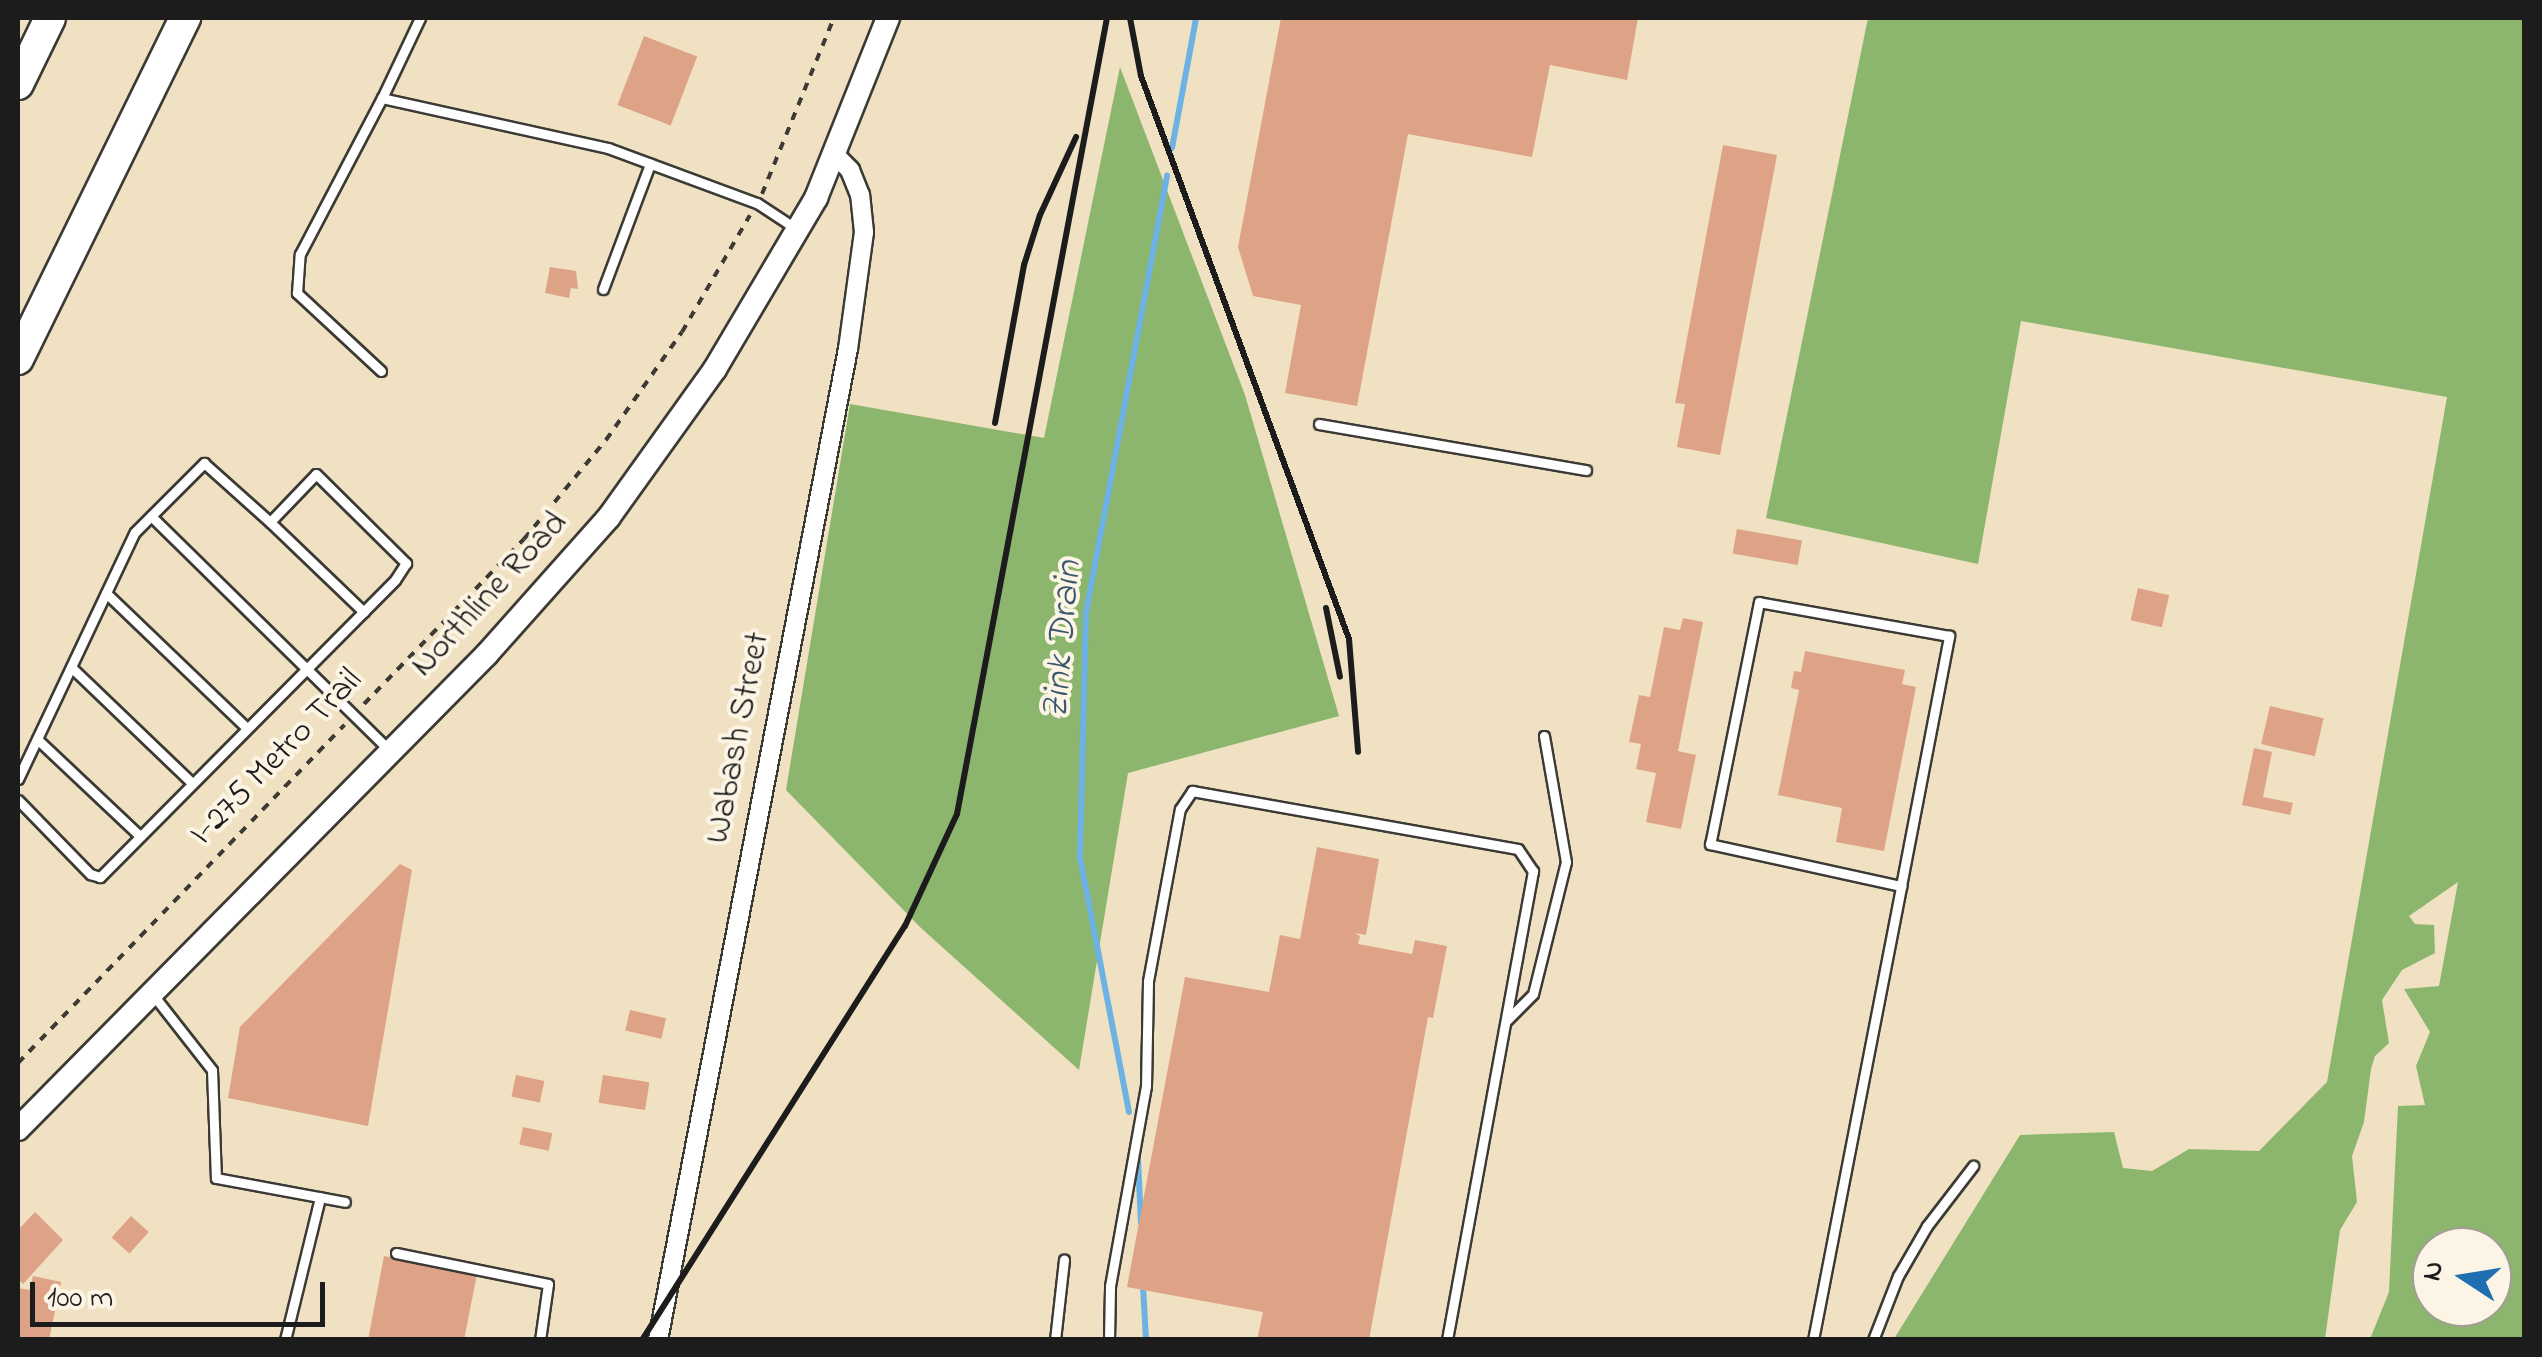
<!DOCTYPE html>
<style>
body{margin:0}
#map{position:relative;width:2542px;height:1357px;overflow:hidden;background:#f0e1c2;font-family:"Indie Flower",sans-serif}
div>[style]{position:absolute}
.forest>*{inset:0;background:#8cb66d}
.stream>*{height:6px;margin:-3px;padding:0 3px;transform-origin:3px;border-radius:3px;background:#6db2e3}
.building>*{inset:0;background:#dea287;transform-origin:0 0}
.path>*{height:4px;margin-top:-2px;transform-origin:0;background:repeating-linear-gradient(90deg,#3c3a35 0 8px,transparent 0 16px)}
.roads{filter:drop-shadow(2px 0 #3c3a35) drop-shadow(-2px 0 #3c3a35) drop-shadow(0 2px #3c3a35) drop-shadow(0 -2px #3c3a35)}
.lane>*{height:9px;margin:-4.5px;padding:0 4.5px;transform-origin:4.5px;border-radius:4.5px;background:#fff}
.street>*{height:18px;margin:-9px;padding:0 9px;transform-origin:9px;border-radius:9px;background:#fff}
.secondary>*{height:22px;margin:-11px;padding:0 11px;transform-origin:11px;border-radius:11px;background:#fff}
.highway>*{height:30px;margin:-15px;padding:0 15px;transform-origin:15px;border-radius:15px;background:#fff}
.rail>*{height:6px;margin:-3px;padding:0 3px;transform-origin:3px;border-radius:3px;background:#1c1c1c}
span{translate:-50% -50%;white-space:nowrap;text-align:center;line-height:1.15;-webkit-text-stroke:8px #fcf5e5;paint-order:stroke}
.street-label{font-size:35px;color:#1c1c1c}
.water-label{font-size:38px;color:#3c586c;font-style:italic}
.frame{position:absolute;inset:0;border:20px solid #1c1c1c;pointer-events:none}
.north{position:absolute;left:2412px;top:1227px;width:100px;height:100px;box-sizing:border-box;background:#fcf5e5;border:2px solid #a29e95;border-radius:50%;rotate:282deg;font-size:28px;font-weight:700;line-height:40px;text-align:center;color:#1c1c1c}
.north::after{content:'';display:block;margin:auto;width:35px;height:45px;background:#1f6fb2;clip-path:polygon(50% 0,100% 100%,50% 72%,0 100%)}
.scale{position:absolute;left:30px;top:1282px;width:295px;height:45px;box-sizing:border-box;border:5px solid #1c1c1c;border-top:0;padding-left:12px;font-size:30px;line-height:35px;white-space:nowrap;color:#1c1c1c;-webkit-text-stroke:8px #fcf5e5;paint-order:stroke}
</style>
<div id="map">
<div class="forest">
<div style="clip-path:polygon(evenodd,1868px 18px,2524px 18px,2524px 1339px,2370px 1339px,2389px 1292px,2398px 1106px,2425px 1105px,2416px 1066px,2430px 1032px,2404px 989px,2439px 986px,2458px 882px,2409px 916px,2415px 924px,2434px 925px,2435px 953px,2402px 970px,2382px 1000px,2389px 1043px,2375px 1056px,2371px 1069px,2364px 1122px,2352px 1156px,2357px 1202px,2340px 1230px,2325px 1339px,1894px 1339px,2020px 1135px,2114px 1132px,2123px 1168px,2152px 1171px,2189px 1149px,2259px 1151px,2327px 1082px,2447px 397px,2021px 321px,1978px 564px,1766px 518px,1868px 18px,2432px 1247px,2492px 1247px,2492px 1307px,2432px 1307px,2432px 1247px)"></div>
<div style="clip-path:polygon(1120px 67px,1245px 395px,1339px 716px,1128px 773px,1079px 1070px,921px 928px,786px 790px,850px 404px,1044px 438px)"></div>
</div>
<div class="stream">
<div style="left:1172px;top:148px;width:132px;rotate:-79.5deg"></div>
<div style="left:1129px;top:1112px;width:260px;rotate:-100.9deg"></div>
<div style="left:1080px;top:857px;width:244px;rotate:-88.6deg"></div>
<div style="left:1086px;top:613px;width:445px;rotate:-79.5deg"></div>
<div style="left:1138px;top:1160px;width:63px;rotate:87.3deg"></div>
<div style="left:1143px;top:1286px;width:54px;rotate:86.8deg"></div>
</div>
<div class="building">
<div style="clip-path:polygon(1281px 18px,1638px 18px,1627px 80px,1550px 65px,1532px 157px,1408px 134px,1357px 406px,1285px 393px,1301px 305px,1253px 296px,1238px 247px)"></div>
<div style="left:644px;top:36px;width:57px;height:74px;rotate:21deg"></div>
<div style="clip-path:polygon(1723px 145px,1777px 155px,1720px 455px,1677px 447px,1685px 404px,1675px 403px)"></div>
<div style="clip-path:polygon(550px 267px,576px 271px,578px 289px,571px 288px,569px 298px,545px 293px)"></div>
<div style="left:1737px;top:529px;width:66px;height:25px;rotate:10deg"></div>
<div style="left:2138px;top:588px;width:32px;height:33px;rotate:13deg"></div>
<div style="clip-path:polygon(1683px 618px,1703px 622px,1678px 751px,1696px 755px,1681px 829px,1646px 822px,1656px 773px,1636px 769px,1641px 744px,1629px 742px,1639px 695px,1650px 697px,1664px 627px,1680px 630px)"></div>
<div style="clip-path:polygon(1805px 651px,1905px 670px,1902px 684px,1916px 687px,1884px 851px,1836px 842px,1842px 808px,1778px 795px,1799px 690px,1791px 688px,1794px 671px,1801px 672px)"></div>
<div style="left:2270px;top:706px;width:55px;height:39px;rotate:13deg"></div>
<div style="clip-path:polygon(2254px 748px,2272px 752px,2263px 797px,2293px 803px,2290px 815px,2242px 805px)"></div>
<div style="clip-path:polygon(1317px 847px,1379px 859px,1366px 935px,1355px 933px,1360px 936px,1358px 944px,1412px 954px,1415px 940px,1447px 946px,1433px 1018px,1428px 1017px,1369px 1340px,1257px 1340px,1263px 1312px,1127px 1287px,1185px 977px,1269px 992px,1280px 935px,1300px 939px)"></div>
<div style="clip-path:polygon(400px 864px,412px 870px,368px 1126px,228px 1098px,240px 1027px)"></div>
<div style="left:630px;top:1010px;width:37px;height:21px;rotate:13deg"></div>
<div style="left:516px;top:1075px;width:29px;height:22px;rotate:12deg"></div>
<div style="left:603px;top:1075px;width:47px;height:28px;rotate:9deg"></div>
<div style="left:523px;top:1127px;width:30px;height:18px;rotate:12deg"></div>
<div style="clip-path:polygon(35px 1212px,63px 1240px,23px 1284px,18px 1279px,18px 1230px)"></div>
<div style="left:131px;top:1216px;width:24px;height:29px;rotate:42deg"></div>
<div style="clip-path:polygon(384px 1256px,477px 1274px,464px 1340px,368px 1340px)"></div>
<div style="clip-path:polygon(33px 1276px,61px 1282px,49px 1340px,18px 1340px,18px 1288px,30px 1290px)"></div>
</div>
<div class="path">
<div style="left:762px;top:194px;width:190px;rotate:-67.8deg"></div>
<div style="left:364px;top:704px;width:230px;rotate:-45.9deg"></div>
<div style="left:524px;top:539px;width:129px;rotate:-50.4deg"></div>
<div style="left:606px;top:440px;width:132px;rotate:-54.9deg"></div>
<div style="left:682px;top:332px;width:135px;rotate:-59.8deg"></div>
<div style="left:18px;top:1063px;width:470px;rotate:-46deg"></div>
</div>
<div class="roads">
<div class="lane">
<div style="left:382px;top:98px;width:89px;rotate:-64.6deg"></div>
<div style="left:603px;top:289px;width:134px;rotate:-69.4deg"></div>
<div style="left:381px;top:371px;width:115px;rotate:-137.1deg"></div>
<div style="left:297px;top:293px;width:39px;rotate:-86deg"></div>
<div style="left:300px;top:254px;width:176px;rotate:-62.3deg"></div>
<div style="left:382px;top:98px;width:231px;rotate:12.5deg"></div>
<div style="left:608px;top:148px;width:159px;rotate:20.3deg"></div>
<div style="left:757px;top:203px;width:45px;rotate:33.3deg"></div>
<div style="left:1319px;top:424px;width:271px;rotate:9.8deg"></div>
<div style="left:151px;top:516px;width:332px;rotate:44.5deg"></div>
<div style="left:270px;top:522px;width:130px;rotate:43.8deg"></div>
<div style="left:106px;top:593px;width:195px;rotate:43.8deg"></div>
<div style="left:71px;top:667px;width:168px;rotate:43.8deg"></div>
<div style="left:37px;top:739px;width:141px;rotate:43.3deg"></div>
<div style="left:18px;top:779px;width:273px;rotate:-64.7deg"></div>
<div style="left:135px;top:532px;width:98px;rotate:-45deg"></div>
<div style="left:204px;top:463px;width:89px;rotate:41.8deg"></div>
<div style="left:270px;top:522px;width:66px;rotate:-46.2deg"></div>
<div style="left:316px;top:474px;width:127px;rotate:44.7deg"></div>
<div style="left:406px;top:563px;width:20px;rotate:123deg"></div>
<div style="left:395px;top:580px;width:419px;rotate:134.8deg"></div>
<div style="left:100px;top:877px;width:10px;rotate:-163deg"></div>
<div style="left:90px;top:874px;width:103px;rotate:-134.2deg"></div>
<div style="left:154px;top:996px;width:94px;rotate:51.9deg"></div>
<div style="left:212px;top:1070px;width:108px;rotate:87.9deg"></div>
<div style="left:216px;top:1178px;width:131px;rotate:10.5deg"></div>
<div style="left:1506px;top:1021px;width:38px;rotate:-45deg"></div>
<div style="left:1533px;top:994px;width:136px;rotate:-76deg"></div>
<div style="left:1566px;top:862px;width:128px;rotate:-99.9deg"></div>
<div style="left:396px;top:1253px;width:155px;rotate:11.5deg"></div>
<div style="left:548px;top:1284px;width:57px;rotate:98.1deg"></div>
<div style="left:285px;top:1340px;width:147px;rotate:-76.2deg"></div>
<div style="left:1055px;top:1340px;width:81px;rotate:-83.6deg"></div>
<div style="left:1109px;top:1340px;width:54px;rotate:-88.9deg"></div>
<div style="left:1110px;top:1286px;width:203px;rotate:-79.8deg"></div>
<div style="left:1146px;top:1086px;width:105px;rotate:-88.9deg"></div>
<div style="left:1148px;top:981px;width:175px;rotate:-79.5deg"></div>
<div style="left:1180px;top:809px;width:22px;rotate:-56deg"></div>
<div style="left:1192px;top:791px;width:331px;rotate:10.1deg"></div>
<div style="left:1518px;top:849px;width:27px;rotate:56deg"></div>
<div style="left:1533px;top:871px;width:477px;rotate:100.4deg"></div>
<div style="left:1813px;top:1340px;width:462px;rotate:-79deg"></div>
<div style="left:1901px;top:886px;width:255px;rotate:-79.1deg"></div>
<div style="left:1949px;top:636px;width:193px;rotate:-169.9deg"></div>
<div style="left:1759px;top:602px;width:247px;rotate:101.4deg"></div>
<div style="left:1710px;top:844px;width:196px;rotate:12.4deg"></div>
<div style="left:1873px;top:1340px;width:69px;rotate:-68.7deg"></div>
<div style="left:1898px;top:1276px;width:58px;rotate:-59.9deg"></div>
<div style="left:1927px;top:1226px;width:76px;rotate:-52.5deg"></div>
</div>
<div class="street">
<div style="left:658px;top:1340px;width:1009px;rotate:-79.15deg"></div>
<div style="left:848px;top:349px;width:118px;rotate:-82.2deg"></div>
<div style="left:864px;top:232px;width:37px;rotate:-96deg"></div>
<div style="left:860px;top:195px;width:27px;rotate:-112deg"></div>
<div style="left:850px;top:170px;width:21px;rotate:-135deg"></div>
</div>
<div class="secondary">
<div style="left:18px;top:1129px;width:668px;rotate:-45.36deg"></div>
<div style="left:487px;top:654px;width:183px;rotate:-48.3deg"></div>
<div style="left:609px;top:517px;width:182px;rotate:-54.4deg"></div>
<div style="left:715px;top:369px;width:199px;rotate:-59.4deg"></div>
<div style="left:816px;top:198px;width:194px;rotate:-68.2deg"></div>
</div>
<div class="highway">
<div style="left:18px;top:84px;width:73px;rotate:-64.1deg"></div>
<div style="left:18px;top:359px;width:380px;rotate:-63.9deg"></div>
</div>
</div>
<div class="rail">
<div style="left:1130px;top:18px;width:59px;rotate:79.3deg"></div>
<div style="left:1141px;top:76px;width:600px;rotate:69.72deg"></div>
<div style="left:1349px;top:639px;width:113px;rotate:85.4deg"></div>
<div style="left:995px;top:423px;width:161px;rotate:-79.6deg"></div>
<div style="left:1024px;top:265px;width:52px;rotate:-72.3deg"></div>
<div style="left:1040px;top:215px;width:86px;rotate:-65.2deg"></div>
<div style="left:1326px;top:608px;width:70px;rotate:78.5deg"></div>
<div style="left:642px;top:1340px;width:490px;rotate:-57.6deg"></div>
<div style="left:905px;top:926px;width:123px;rotate:-65.1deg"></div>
<div style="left:957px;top:814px;width:810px;rotate:-79.33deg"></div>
</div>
<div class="street-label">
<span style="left:490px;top:595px;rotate:-47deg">Northline Road</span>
<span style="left:739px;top:738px;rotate:-79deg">Wabash Street</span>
<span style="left:277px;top:758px;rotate:-46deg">I-275 Metro Trail</span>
</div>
<div class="water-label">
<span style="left:1064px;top:640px;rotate:-85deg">Zink Drain</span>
</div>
<div class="frame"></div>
<div class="north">N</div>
<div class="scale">100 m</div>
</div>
